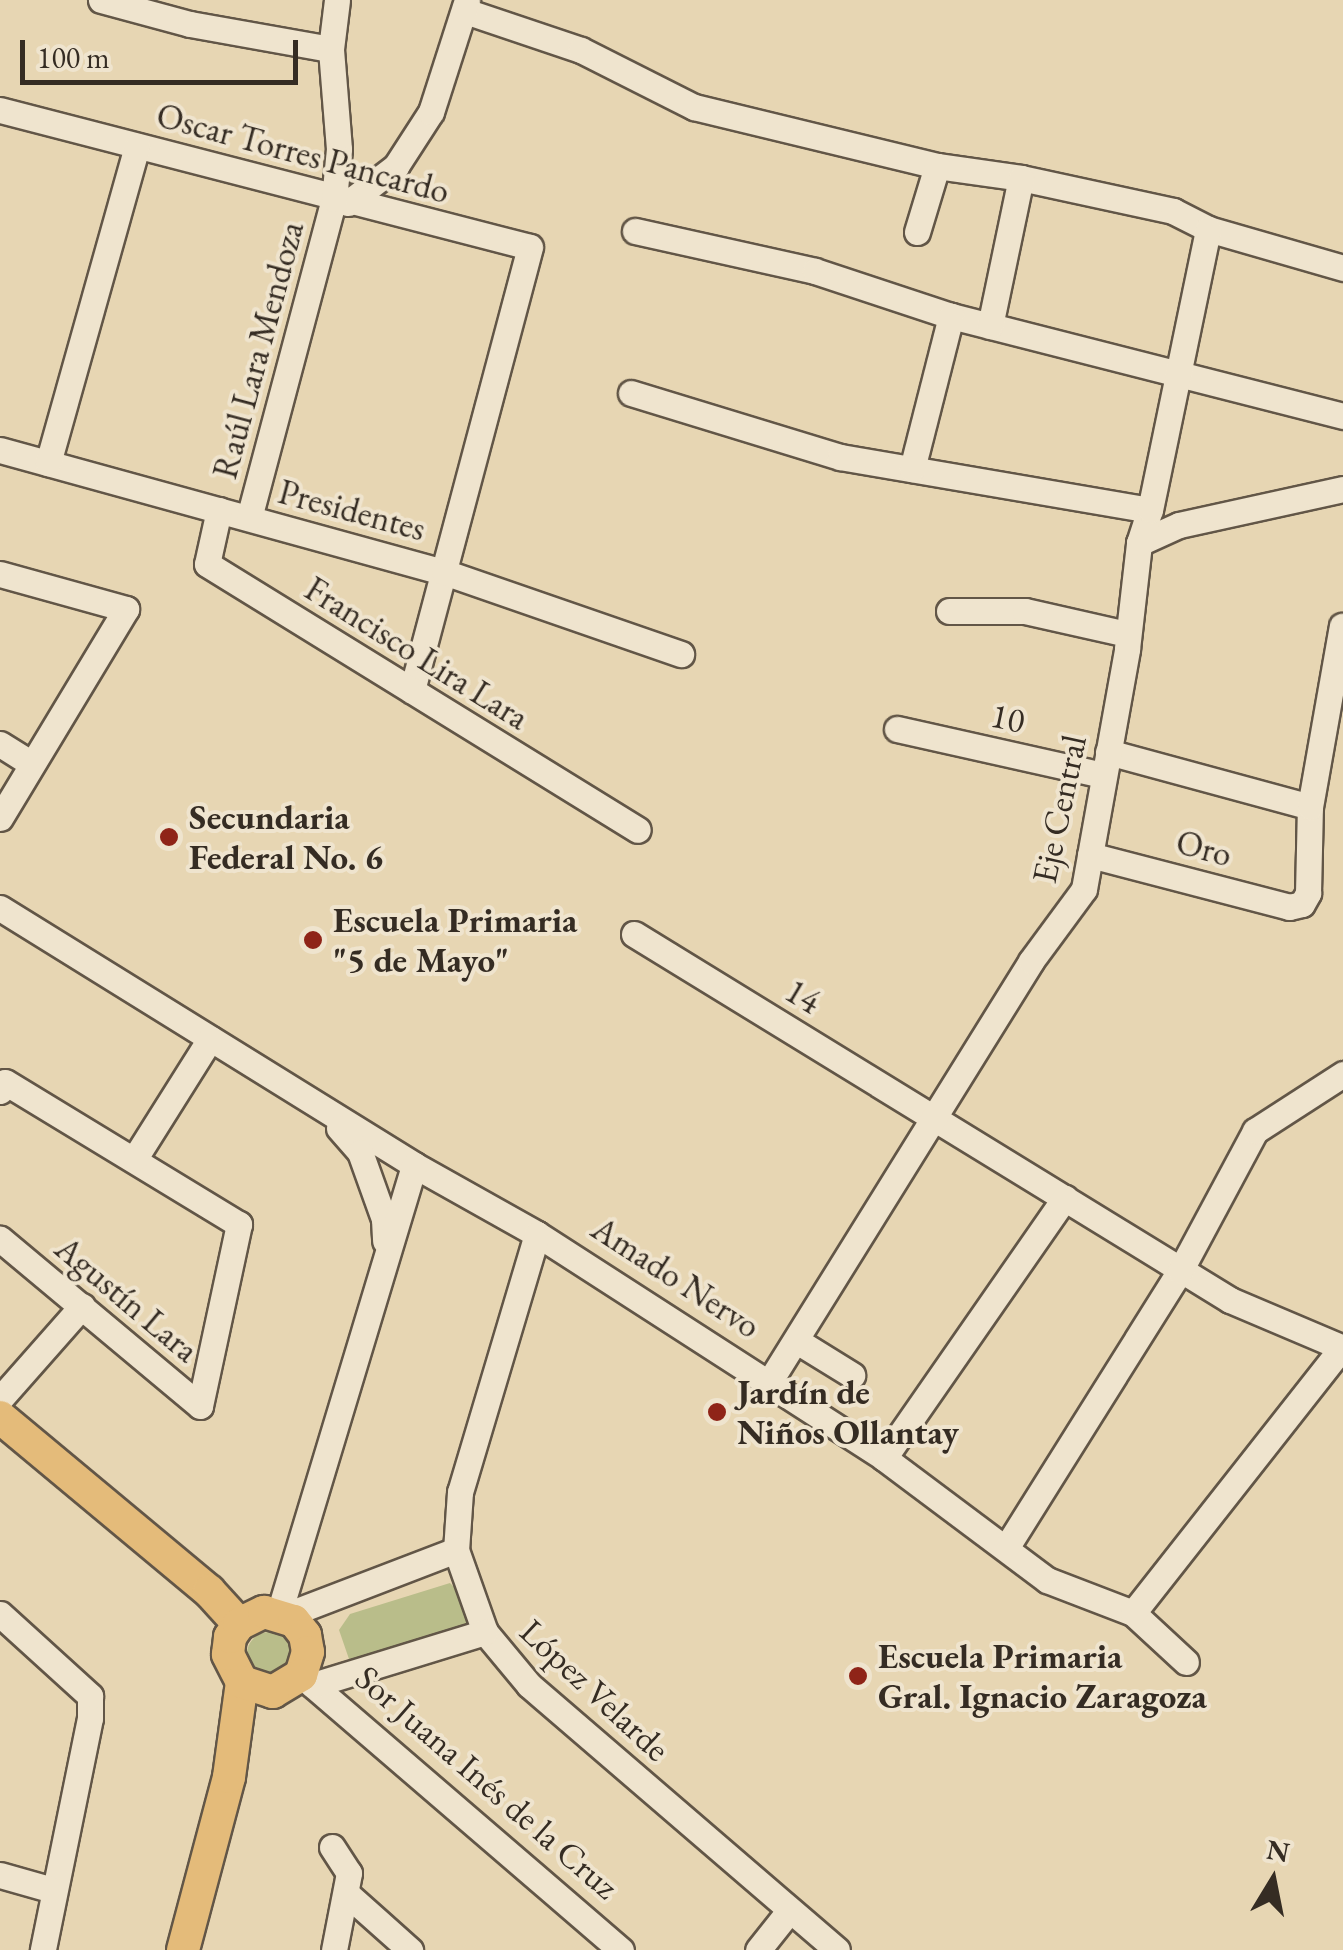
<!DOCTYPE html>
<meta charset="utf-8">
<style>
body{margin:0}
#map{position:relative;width:1343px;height:1950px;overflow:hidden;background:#e7d6b3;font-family:"EB Garamond",serif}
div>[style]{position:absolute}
.green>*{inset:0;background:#b9bd8a}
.round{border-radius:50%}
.roads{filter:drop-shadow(2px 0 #625647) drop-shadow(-2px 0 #625647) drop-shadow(0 2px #625647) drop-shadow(0 -2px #625647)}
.minor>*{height:25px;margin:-12.5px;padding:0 12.5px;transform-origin:12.5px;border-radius:12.5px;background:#efe4ce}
.major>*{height:32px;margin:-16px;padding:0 16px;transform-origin:16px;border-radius:16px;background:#e4bb7a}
.dots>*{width:28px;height:28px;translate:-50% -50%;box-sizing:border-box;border:5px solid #efe4ce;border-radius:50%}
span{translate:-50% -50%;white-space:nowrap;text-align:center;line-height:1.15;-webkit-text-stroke:8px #efe4ce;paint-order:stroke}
.street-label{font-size:35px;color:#352c23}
.poi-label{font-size:35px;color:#352c23;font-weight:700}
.left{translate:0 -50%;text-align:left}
.north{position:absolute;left:1223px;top:1830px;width:100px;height:100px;-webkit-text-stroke:8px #efe4ce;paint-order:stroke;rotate:10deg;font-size:28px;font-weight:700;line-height:40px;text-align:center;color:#352c23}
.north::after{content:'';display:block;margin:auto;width:35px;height:45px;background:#352c23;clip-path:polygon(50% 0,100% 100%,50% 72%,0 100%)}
.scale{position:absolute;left:20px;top:40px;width:278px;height:45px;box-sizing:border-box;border:5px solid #352c23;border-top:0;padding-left:12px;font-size:30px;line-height:35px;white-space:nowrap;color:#352c23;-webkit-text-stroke:8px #efe4ce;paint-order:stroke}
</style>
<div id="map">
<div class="green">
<div style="clip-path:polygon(450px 1583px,460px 1593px,470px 1622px,467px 1632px,350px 1662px,339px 1630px,350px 1614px)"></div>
<div class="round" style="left:247px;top:1632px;width:44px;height:44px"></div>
</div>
<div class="roads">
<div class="minor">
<div style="left:101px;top:0;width:92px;rotate:15.1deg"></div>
<div style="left:190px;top:24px;width:143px;rotate:10.1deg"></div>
<div style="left:465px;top:11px;width:122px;rotate:18.6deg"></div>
<div style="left:581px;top:50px;width:127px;rotate:26.8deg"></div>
<div style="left:694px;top:107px;width:250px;rotate:13.6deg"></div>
<div style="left:937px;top:166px;width:85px;rotate:8.1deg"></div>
<div style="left:1021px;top:178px;width:156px;rotate:12.2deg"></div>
<div style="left:1173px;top:211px;width:39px;rotate:27deg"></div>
<div style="left:1208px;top:229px;width:141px;rotate:16.1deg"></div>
<div style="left:0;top:110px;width:547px;rotate:14.49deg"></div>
<div style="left:530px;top:247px;width:459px;rotate:104.9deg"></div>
<div style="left:348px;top:203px;width:61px;rotate:-37.6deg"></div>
<div style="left:396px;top:166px;width:64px;rotate:-57.1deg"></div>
<div style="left:431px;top:112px;width:118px;rotate:-72.2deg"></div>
<div style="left:635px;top:231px;width:184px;rotate:12.5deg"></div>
<div style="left:815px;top:271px;width:143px;rotate:18.3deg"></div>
<div style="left:951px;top:316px;width:405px;rotate:14.3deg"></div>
<div style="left:917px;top:232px;width:69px;rotate:-73.1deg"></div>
<div style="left:990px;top:326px;width:151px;rotate:-78.2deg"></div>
<div style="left:631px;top:393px;width:219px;rotate:17deg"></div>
<div style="left:840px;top:457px;width:314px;rotate:9.7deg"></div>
<div style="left:0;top:450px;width:460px;rotate:15.4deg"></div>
<div style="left:444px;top:572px;width:251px;rotate:19.1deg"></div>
<div style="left:48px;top:463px;width:329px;rotate:-74.3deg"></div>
<div style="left:912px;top:469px;width:158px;rotate:-75.7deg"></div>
<div style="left:219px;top:510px;width:55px;rotate:102.5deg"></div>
<div style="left:207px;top:564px;width:506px;rotate:31.68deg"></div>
<div style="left:249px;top:518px;width:330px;rotate:-75.1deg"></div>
<div style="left:334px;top:199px;width:50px;rotate:-84.3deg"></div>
<div style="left:339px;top:149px;width:100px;rotate:-94.6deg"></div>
<div style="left:331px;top:49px;width:49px;rotate:-83deg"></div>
<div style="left:1139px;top:543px;width:44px;rotate:-24.2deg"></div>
<div style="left:1179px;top:525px;width:168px;rotate:-12.4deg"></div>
<div style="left:0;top:574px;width:131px;rotate:15.5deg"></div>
<div style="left:126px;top:609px;width:244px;rotate:121.1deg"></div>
<div style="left:949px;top:611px;width:76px"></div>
<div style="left:1025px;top:611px;width:105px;rotate:12.7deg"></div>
<div style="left:897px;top:729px;width:211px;rotate:12.6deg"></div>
<div style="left:0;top:744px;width:36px;rotate:32deg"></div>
<div style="left:1108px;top:752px;width:209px;rotate:15.2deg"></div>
<div style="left:1090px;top:855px;width:206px;rotate:14.6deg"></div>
<div style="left:1289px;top:907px;width:13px;rotate:-13deg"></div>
<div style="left:1302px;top:904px;width:13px;rotate:-61deg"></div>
<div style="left:1308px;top:893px;width:86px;rotate:-88.7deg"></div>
<div style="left:1310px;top:807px;width:184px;rotate:-80deg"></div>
<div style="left:0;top:908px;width:487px;rotate:31.8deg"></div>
<div style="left:414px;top:1165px;width:141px;rotate:29.3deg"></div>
<div style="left:537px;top:1234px;width:413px;rotate:32.8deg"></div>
<div style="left:884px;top:1458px;width:204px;rotate:36.8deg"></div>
<div style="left:1047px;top:1580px;width:92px;rotate:21deg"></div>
<div style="left:1133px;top:1613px;width:72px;rotate:42.8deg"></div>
<div style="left:634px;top:934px;width:699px;rotate:31.55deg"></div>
<div style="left:1230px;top:1300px;width:123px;rotate:23deg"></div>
<div style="left:0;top:1091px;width:10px;rotate:-61deg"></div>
<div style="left:5px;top:1082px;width:274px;rotate:31.3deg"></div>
<div style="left:239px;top:1224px;width:186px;rotate:102.1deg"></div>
<div style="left:200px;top:1406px;width:261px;rotate:-140.1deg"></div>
<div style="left:339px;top:1128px;width:32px;rotate:49deg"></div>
<div style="left:360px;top:1152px;width:71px;rotate:70.3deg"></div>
<div style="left:384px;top:1219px;width:22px;rotate:87deg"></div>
<div style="left:135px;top:1158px;width:141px;rotate:-57.8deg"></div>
<div style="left:537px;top:1234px;width:269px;rotate:106.6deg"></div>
<div style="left:460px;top:1492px;width:58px;rotate:93.9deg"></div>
<div style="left:456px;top:1550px;width:87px;rotate:70.5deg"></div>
<div style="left:485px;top:1632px;width:69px;rotate:50.3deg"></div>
<div style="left:529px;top:1685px;width:406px;rotate:40.7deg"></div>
<div style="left:797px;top:1341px;width:65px;rotate:31.7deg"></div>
<div style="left:768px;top:1384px;width:498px;rotate:-58.1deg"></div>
<div style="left:1031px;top:961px;width:89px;rotate:-53.6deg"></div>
<div style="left:1084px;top:889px;width:244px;rotate:-79.8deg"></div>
<div style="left:1127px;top:649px;width:107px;rotate:-83.5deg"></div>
<div style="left:1139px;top:543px;width:35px;rotate:-72deg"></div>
<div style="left:1150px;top:510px;width:287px;rotate:-78.3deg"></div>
<div style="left:0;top:1399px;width:124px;rotate:-48.6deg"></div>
<div style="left:884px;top:1458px;width:317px;rotate:-55.2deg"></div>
<div style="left:1006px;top:1548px;width:327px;rotate:-57.9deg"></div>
<div style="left:1180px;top:1271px;width:159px;rotate:-61.8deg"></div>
<div style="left:1255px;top:1131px;width:105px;rotate:-32.9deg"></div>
<div style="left:279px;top:1613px;width:468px;rotate:-73.2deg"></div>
<div style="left:1133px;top:1613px;width:338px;rotate:-51.8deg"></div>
<div style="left:0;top:1614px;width:122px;rotate:42.3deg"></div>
<div style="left:90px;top:1696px;width:22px;rotate:90deg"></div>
<div style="left:90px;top:1718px;width:237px;rotate:101.5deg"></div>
<div style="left:284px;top:1616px;width:184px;rotate:-21deg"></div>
<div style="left:301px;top:1675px;width:422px;rotate:40.7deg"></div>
<div style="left:313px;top:1685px;width:180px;rotate:-17.1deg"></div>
<div style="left:332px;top:1847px;width:31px;rotate:57deg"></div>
<div style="left:349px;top:1873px;width:78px;rotate:101deg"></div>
<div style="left:0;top:1875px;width:55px;rotate:15.8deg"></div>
<div style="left:346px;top:1893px;width:86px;rotate:41.7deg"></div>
<div style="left:758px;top:1950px;width:50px;rotate:-51.5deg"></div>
</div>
<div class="major">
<div style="left:0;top:1417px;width:272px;rotate:39.8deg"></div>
<div style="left:209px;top:1591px;width:45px;rotate:47.7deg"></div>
<div style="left:183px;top:1950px;width:179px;rotate:-75.1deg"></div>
<div style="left:229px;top:1777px;width:96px;rotate:-82.2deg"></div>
<div style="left:242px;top:1682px;width:31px;rotate:-117deg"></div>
<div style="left:228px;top:1654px;width:17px;rotate:-83deg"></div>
<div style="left:230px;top:1637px;width:16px;rotate:-55deg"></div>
<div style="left:239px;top:1624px;width:28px;rotate:-26deg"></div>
<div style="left:264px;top:1612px;width:31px;rotate:17deg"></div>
<div style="left:294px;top:1621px;width:18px;rotate:52deg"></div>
<div style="left:305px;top:1635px;width:17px;rotate:80deg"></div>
<div style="left:308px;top:1652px;width:24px;rotate:107deg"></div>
<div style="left:301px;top:1675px;width:33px;rotate:149deg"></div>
<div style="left:273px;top:1692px;width:33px;rotate:-162deg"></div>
</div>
</div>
<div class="dots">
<div style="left:169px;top:837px;background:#8f2418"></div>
<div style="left:313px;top:940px;background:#8f2418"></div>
<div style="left:717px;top:1412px;background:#8f2418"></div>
<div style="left:858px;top:1676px;background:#8f2418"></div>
</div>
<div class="street-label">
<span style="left:303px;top:153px;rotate:15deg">Oscar Torres Pancardo</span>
<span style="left:258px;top:350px;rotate:-75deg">Raúl Lara Mendoza</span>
<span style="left:352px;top:510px;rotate:15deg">Presidentes</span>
<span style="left:417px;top:653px;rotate:32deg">Francisco Lira Lara</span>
<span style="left:1008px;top:718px;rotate:12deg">10</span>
<span style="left:1059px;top:809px;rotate:-78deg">Eje Central</span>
<span style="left:1204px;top:848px;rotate:15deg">Oro</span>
<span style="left:803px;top:996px;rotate:31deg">14</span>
<span style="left:676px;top:1277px;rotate:33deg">Amado Nervo</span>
<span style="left:127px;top:1299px;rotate:40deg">Agustín Lara</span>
<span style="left:595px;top:1690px;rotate:43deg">López Velarde</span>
<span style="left:487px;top:1782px;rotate:41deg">Sor Juana Inés de la Cruz</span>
</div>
<div class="poi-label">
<span class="left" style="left:189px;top:837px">Secundaria<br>Federal No. 6</span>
<span class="left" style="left:333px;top:940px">Escuela Primaria<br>"5 de Mayo"</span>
<span class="left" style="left:737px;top:1412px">Jardín de<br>Niños Ollantay</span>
<span class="left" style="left:878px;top:1676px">Escuela Primaria<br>Gral. Ignacio Zaragoza</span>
</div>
<div class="north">N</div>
<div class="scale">100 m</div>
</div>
